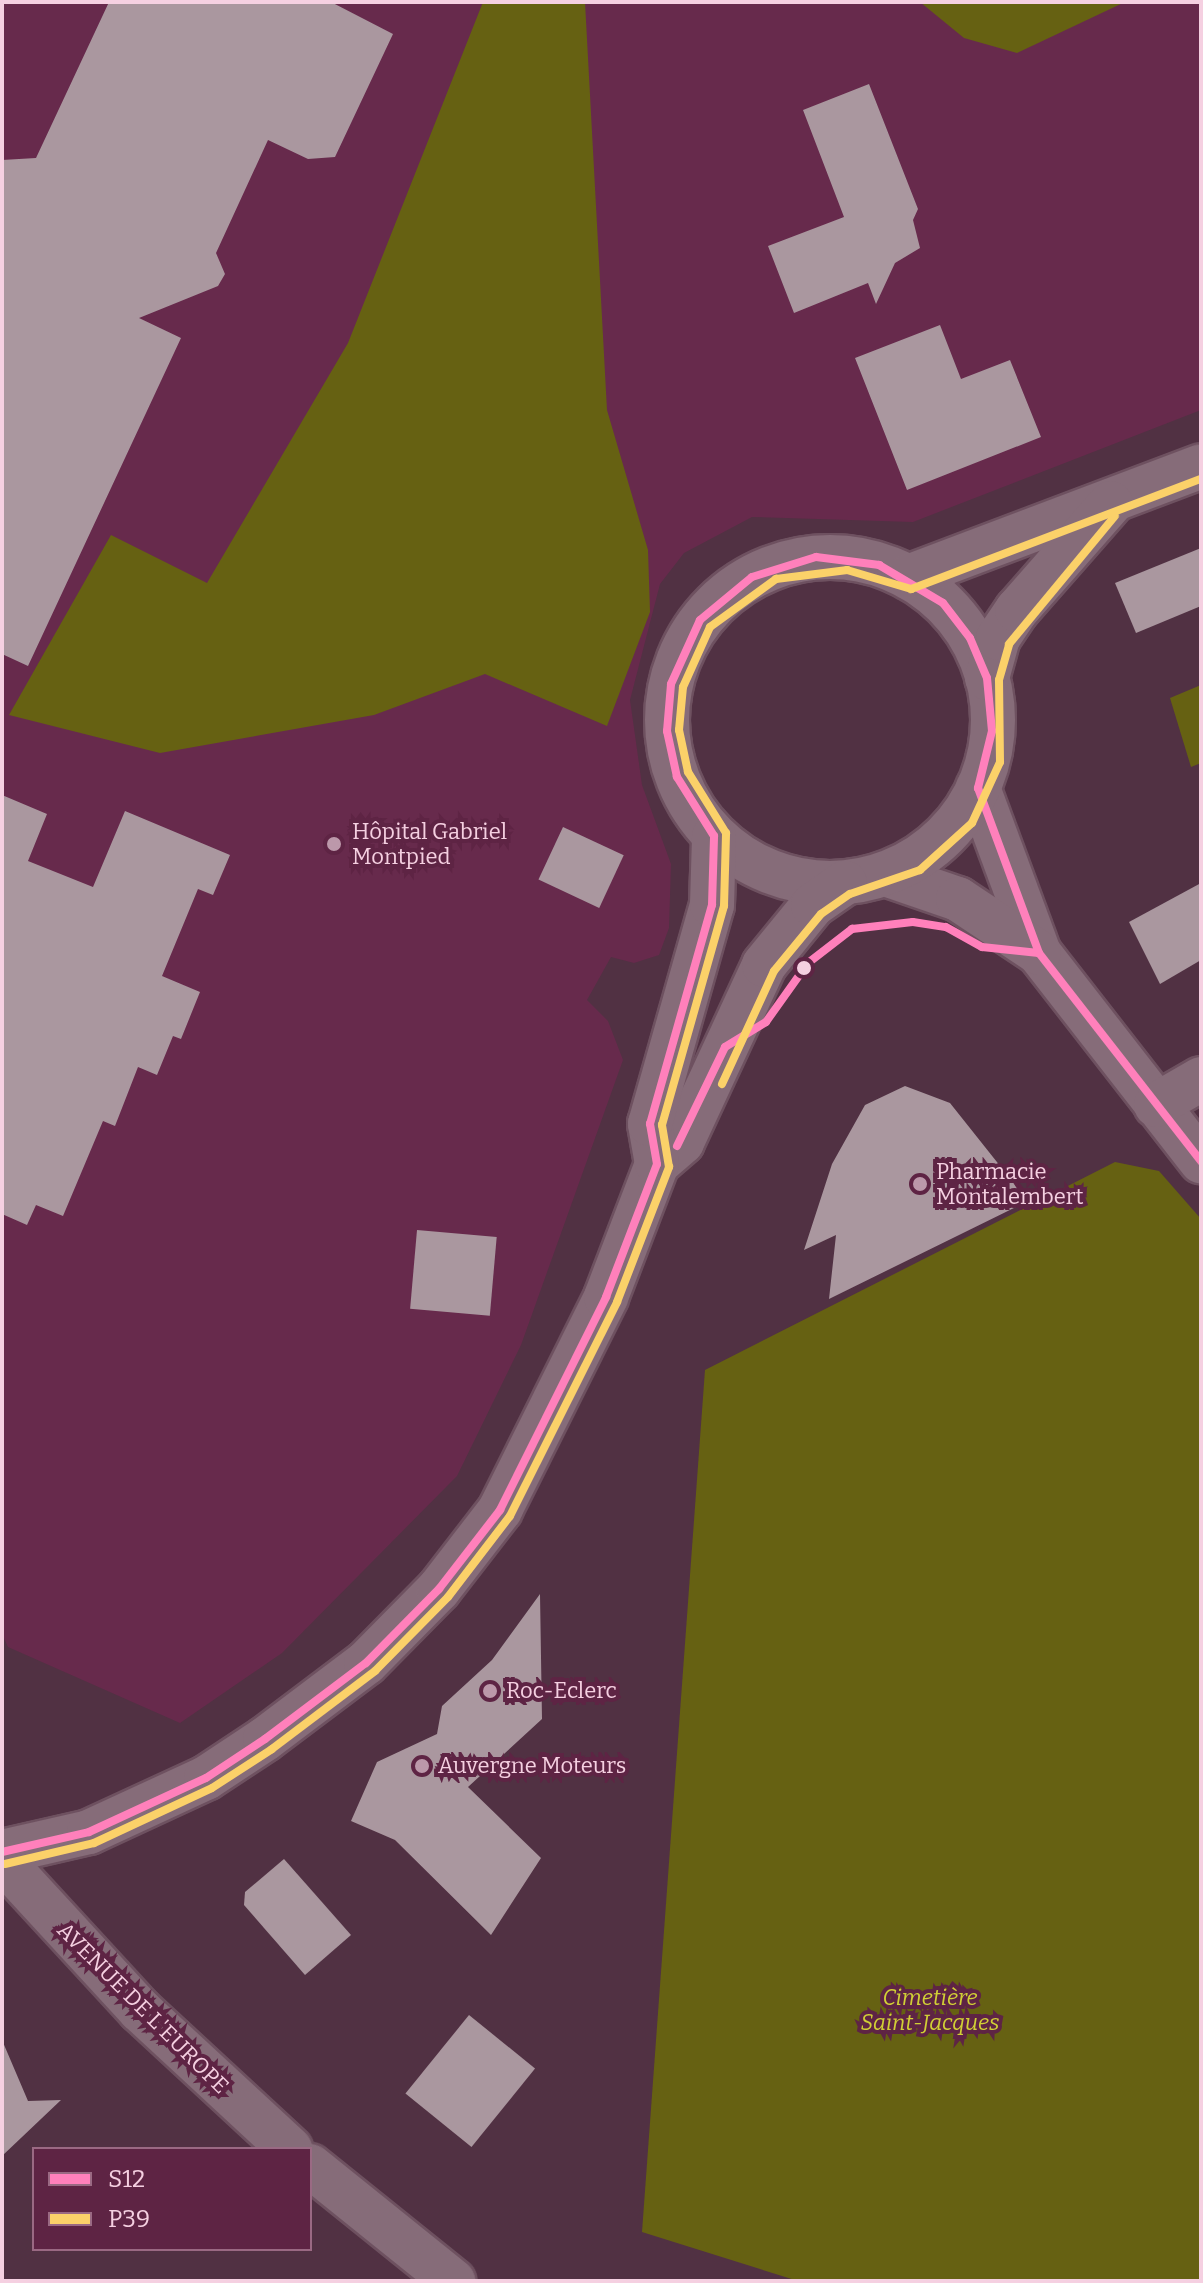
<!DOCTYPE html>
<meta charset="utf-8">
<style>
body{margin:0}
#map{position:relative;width:1203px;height:2283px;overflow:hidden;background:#513143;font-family:Bitter,serif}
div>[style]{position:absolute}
.built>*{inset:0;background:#672a4c}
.green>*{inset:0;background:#666112}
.building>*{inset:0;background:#aa979f;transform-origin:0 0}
.roads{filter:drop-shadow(2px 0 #6e5160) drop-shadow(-2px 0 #6e5160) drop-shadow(0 2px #6e5160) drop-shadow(0 -2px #6e5160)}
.minor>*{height:44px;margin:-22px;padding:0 22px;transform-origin:22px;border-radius:22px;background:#866c79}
.secondary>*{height:44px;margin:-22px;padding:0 22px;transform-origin:22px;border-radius:22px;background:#866c79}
.secondary>.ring{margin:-22px;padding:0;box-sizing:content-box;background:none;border:44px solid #866c79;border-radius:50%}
.bus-1>*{height:8px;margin:-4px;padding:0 4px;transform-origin:4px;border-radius:4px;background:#ff80bb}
.bus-2>*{height:8px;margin:-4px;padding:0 4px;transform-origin:4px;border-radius:4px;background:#fbd169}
.dots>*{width:22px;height:22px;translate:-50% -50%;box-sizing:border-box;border:4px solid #5e2444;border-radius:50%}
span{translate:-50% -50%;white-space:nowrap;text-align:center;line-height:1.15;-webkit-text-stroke:8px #5e2444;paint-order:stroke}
.poi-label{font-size:22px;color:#f5d0e1}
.left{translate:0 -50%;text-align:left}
.park-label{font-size:22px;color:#d1d035;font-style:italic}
.street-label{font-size:22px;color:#f5d0e1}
.frame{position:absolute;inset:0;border:4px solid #f5d0e1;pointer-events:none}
.legend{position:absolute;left:32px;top:2147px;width:280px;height:104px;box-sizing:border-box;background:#5e2444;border:2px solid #9a6983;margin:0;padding:10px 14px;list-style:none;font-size:24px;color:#f5d0e1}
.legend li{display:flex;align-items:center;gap:16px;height:40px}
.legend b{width:40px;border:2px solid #9a6983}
</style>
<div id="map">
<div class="built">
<div style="clip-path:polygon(2px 2px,1201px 2px,1201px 410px,913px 522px,752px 517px,684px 553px,660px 584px,630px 700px,642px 785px,671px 864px,669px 928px,659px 955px,634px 963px,611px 957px,587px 1000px,608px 1021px,623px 1060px,521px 1345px,457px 1476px,282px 1653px,180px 1723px,8px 1647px,2px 1634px)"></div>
</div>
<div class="green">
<div style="clip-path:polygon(483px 2px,585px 2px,607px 410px,648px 550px,650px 612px,607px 726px,485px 674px,374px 715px,160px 753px,9px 715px,111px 535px,207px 583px,348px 343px)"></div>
<div style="clip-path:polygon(920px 2px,1125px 2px,1017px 53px,964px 38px)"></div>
<div style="clip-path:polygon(1201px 685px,1201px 763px,1191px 767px,1170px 698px)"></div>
<div style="clip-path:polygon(1115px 1162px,1159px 1171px,1201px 1219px,1201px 2281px,798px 2281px,642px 2232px,705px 1370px)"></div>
</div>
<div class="building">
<div style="clip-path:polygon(109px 2px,331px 2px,393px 34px,335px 157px,308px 159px,268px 140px,216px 253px,225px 274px,218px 286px,139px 318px,181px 338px,28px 666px,2px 654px,2px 160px,36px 158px)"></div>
<div style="clip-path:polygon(869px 84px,918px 209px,913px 220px,920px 248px,895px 263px,876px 304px,868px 283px,794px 313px,768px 246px,844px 217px,803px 110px)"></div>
<div style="clip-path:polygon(940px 325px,961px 379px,1010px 360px,1041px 437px,907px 490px,855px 358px)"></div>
<div style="clip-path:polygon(1201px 548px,1201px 606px,1136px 633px,1115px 583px)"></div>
<div style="clip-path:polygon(2px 795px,47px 814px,28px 861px,93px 887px,125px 811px,230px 855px,213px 895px,198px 889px,162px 976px,200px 992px,181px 1039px,173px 1036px,157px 1075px,138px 1067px,115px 1126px,103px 1121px,63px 1216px,36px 1205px,27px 1225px,2px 1214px)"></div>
<div style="left:563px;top:827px;width:67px;height:58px;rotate:25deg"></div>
<div style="clip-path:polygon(1201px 883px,1201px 960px,1160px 984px,1129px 922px)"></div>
<div style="clip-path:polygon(905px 1086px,950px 1103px,1028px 1201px,829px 1299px,836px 1235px,804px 1250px,832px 1164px,865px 1105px)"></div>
<div style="left:417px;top:1230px;width:80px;height:79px;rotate:5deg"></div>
<div style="clip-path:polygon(540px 1594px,542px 1719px,468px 1787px,541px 1858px,491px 1935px,395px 1840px,351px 1821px,377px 1762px,437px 1734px,442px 1706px,492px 1660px)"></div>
<div style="clip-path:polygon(284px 1859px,351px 1935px,305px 1975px,244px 1905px,245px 1892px)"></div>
<div style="left:469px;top:2015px;width:85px;height:101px;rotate:39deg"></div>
<div style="clip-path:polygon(2px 2040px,28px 2101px,61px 2100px,2px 2156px)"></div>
</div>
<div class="roads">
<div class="minor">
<div style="left:978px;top:788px;width:176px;rotate:69.7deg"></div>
<div style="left:1039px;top:953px;width:264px;rotate:52.1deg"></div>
<div style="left:885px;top:874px;width:77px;rotate:18.9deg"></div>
<div style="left:958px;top:899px;width:97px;rotate:33.7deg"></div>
<div style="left:1156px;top:1105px;width:52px;rotate:-30deg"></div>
</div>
<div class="secondary">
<div class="ring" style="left:667px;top:557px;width:282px;height:282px"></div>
<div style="left:908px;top:577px;width:313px;rotate:-20.7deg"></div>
<div style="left:987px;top:678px;width:41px;rotate:-74.6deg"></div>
<div style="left:998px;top:638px;width:34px;rotate:-56deg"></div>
<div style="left:1017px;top:610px;width:142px;rotate:-48.7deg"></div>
<div style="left:657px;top:1164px;width:33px;rotate:-41deg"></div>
<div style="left:682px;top:1142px;width:195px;rotate:-65.1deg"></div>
<div style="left:764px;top:965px;width:77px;rotate:-50.8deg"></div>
<div style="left:813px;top:905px;width:39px;rotate:-35deg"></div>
<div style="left:2px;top:1852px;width:89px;rotate:-12.9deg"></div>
<div style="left:89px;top:1832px;width:129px;rotate:-24.8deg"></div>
<div style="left:206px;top:1778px;width:71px;rotate:-33.5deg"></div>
<div style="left:265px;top:1739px;width:126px;rotate:-37deg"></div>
<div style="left:366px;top:1663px;width:104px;rotate:-45.4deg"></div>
<div style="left:439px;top:1589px;width:100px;rotate:-52.3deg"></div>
<div style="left:500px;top:1510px;width:238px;rotate:-63.5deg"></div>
<div style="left:606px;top:1297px;width:142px;rotate:-69deg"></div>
<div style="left:657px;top:1164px;width:41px;rotate:-99.9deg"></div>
<div style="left:650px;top:1124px;width:228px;rotate:-74.2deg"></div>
<div style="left:712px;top:905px;width:69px;rotate:-88.3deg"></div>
<div style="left:2px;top:1860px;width:204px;rotate:47.4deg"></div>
<div style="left:140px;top:2010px;width:205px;rotate:42.8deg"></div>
<div style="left:310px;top:2166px;width:184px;rotate:38.8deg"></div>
</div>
</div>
<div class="bus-1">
<div style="left:677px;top:1146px;width:110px;rotate:-64.1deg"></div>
<div style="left:725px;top:1047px;width:48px;rotate:-31.4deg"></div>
<div style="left:766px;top:1022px;width:72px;rotate:-54.6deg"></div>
<div style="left:808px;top:963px;width:56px;rotate:-37.7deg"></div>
<div style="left:852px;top:929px;width:61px;rotate:-6.5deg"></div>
<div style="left:913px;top:922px;width:33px;rotate:9deg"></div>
<div style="left:946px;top:927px;width:41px;rotate:29.1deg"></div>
<div style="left:982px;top:947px;width:57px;rotate:6deg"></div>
<div style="left:2px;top:1852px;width:89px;rotate:-12.9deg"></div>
<div style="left:89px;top:1832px;width:129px;rotate:-24.8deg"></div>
<div style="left:206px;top:1778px;width:71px;rotate:-33.5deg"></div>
<div style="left:265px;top:1739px;width:126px;rotate:-37deg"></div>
<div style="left:366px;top:1663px;width:104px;rotate:-45.4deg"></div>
<div style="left:439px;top:1589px;width:100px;rotate:-52.3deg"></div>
<div style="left:500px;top:1510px;width:238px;rotate:-63.5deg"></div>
<div style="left:606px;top:1297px;width:142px;rotate:-69deg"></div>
<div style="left:657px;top:1164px;width:41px;rotate:-99.9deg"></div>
<div style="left:650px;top:1124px;width:228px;rotate:-74.2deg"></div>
<div style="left:712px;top:905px;width:69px;rotate:-88.3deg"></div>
<div style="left:714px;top:836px;width:70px;rotate:-122.1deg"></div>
<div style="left:677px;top:777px;width:47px;rotate:-102.3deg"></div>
<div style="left:667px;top:731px;width:47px;rotate:-85.1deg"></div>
<div style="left:671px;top:684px;width:70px;rotate:-65.6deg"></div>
<div style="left:700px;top:620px;width:67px;rotate:-39.6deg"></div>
<div style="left:752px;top:577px;width:67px;rotate:-17.4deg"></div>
<div style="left:816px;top:557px;width:64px;rotate:7.2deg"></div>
<div style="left:879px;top:565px;width:74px;rotate:30.7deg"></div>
<div style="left:943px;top:603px;width:44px;rotate:52.4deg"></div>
<div style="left:970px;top:638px;width:43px;rotate:67deg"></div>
<div style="left:987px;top:678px;width:53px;rotate:84.6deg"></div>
<div style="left:992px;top:731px;width:59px;rotate:103.8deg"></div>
<div style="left:978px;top:788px;width:176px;rotate:69.7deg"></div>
<div style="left:1039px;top:953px;width:264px;rotate:52.1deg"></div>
</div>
<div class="bus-2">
<div style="left:722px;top:1084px;width:124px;rotate:-65.3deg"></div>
<div style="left:774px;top:971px;width:74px;rotate:-50.5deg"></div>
<div style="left:821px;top:914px;width:35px;rotate:-35deg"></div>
<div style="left:850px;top:894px;width:74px;rotate:-18.9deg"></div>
<div style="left:920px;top:870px;width:70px;rotate:-42.1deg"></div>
<div style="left:972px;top:823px;width:67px;rotate:-65.3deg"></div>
<div style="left:1000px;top:762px;width:82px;rotate:-90.7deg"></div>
<div style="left:999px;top:680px;width:37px;rotate:-74deg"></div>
<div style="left:1009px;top:644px;width:166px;rotate:-50.4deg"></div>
<div style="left:5px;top:1864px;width:91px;rotate:-13.3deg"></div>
<div style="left:94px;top:1843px;width:130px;rotate:-25deg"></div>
<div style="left:212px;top:1788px;width:72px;rotate:-33deg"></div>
<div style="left:272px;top:1749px;width:129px;rotate:-37.1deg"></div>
<div style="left:375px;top:1671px;width:104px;rotate:-45.4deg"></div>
<div style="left:448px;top:1597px;width:102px;rotate:-52.6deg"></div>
<div style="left:510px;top:1516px;width:239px;rotate:-63.4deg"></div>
<div style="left:617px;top:1302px;width:145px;rotate:-68.9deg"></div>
<div style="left:669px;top:1167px;width:43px;rotate:-99.5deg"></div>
<div style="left:662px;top:1125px;width:228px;rotate:-74.2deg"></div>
<div style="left:724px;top:906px;width:73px;rotate:-88.4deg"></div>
<div style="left:726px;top:833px;width:72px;rotate:-121.9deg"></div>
<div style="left:688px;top:772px;width:43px;rotate:-102.1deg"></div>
<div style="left:679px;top:730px;width:43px;rotate:-84.7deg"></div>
<div style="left:683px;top:687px;width:66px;rotate:-65.8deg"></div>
<div style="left:710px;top:627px;width:82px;rotate:-36deg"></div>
<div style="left:776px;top:579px;width:72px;rotate:-7.2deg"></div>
<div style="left:847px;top:570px;width:67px;rotate:16.5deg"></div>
<div style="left:911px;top:589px;width:310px;rotate:-20.8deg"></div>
</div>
<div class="dots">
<div style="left:334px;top:844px;background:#bc98aa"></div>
<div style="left:804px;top:968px;background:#f5d0e1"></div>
<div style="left:920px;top:1184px;background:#bc98aa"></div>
<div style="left:490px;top:1691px;background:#bc98aa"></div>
<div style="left:422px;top:1766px;background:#bc98aa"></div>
</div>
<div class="poi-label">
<span class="left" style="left:352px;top:844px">Hôpital Gabriel<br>Montpied</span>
<span class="left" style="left:936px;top:1184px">Pharmacie<br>Montalembert</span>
<span class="left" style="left:506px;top:1691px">Roc-Eclerc</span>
<span class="left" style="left:438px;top:1766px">Auvergne Moteurs</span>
</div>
<div class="park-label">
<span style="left:930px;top:2010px">Cimetière<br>Saint-Jacques</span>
</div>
<div class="street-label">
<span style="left:143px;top:2008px;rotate:45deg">AVENUE DE L'EUROPE</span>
</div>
<div class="frame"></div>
<ul class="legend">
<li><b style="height:10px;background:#ff80bb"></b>S12</li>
<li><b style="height:10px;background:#fbd169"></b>P39</li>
</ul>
</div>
